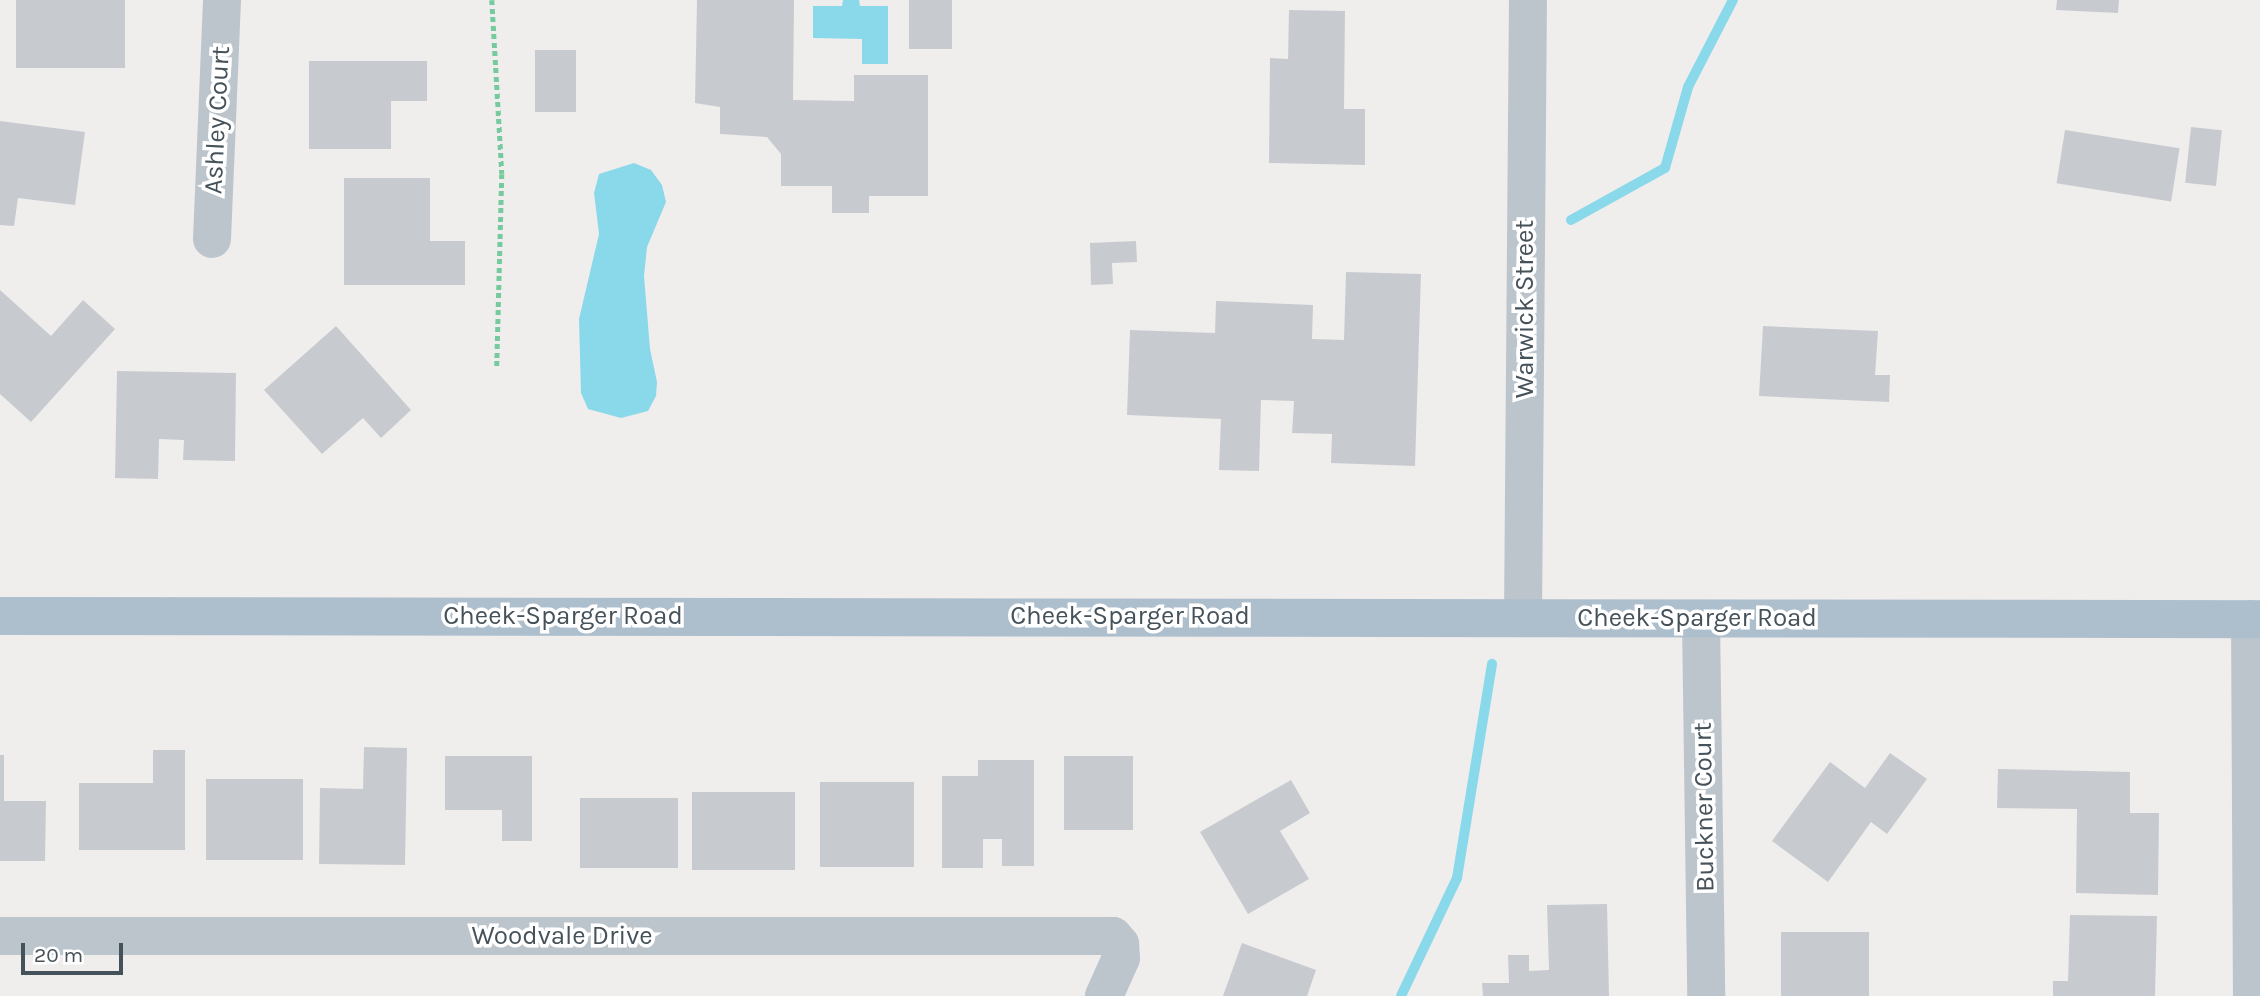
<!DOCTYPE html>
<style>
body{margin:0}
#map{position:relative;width:2260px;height:996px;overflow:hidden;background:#f0eded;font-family:Karla,sans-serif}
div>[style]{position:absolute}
.water>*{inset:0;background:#8ad9ea}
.stream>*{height:10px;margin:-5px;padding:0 5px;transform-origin:5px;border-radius:5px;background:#8ad9ea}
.building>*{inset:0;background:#c7cbd0;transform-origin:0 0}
.path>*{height:4.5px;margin-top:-2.25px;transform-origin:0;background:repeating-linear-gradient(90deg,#75cb9d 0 5px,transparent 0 8.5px)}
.minor>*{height:38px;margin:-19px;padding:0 19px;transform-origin:19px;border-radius:19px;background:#bcc5cc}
.major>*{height:38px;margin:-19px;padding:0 19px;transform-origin:19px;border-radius:19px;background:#adbecc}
span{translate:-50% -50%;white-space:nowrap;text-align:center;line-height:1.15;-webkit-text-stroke:7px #fff;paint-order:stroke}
.street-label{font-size:26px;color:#46525a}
.scale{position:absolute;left:21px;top:943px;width:102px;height:32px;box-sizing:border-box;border:4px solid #46525a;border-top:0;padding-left:9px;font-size:21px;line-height:24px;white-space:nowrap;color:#46525a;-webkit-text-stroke:5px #fff;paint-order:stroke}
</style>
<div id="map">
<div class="water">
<div style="clip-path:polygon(843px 0,859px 0,860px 6px,888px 6px,888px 64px,862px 64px,862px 39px,813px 38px,813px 6px,842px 6px)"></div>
<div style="clip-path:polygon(634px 163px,651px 170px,662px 185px,666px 202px,647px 247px,644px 276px,650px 349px,657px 382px,656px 396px,648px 411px,621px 418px,588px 409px,581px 393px,579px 319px,599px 234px,594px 193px,599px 174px)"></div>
</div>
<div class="stream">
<div style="left:1571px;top:220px;width:107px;rotate:-29deg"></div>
<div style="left:1665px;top:168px;width:84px;rotate:-74.1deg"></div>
<div style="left:1688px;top:87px;width:98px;rotate:-62.7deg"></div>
<div style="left:1401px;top:996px;width:131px;rotate:-64.6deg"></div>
<div style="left:1457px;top:878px;width:217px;rotate:-80.7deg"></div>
</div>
<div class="building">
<div style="left:16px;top:0;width:109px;height:68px"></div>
<div style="clip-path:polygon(697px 0,794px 0,793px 100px,854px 101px,854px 75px,928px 75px,928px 196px,869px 196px,869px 213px,832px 213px,832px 186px,781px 186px,781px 154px,767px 137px,720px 134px,720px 107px,695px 103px)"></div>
<div style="left:909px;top:0;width:43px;height:49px"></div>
<div style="clip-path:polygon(2057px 0,2119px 0,2118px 13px,2056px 10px)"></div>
<div style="clip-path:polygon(1289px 10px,1345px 11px,1344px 109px,1365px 109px,1365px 165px,1269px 163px,1270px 58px,1288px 59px)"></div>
<div style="left:535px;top:50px;width:41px;height:62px"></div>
<div style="clip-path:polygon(309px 61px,427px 61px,427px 101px,391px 101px,391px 149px,309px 149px)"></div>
<div style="clip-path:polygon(0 121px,85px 132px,75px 205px,18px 198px,14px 226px,0 225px)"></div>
<div style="left:2191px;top:127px;width:31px;height:56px;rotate:6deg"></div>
<div style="left:2065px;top:130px;width:116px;height:54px;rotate:9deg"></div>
<div style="clip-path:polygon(344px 178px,430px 178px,430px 241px,465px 241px,465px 285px,344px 285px)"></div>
<div style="clip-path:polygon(1136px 241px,1137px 262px,1112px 263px,1113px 284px,1091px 285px,1090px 243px)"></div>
<div style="clip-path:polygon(1346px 272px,1421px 274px,1415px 466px,1331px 463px,1332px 434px,1292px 433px,1294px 401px,1261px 400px,1259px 471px,1219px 470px,1221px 419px,1127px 415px,1130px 330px,1215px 333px,1216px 301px,1313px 305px,1312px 339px,1344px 340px)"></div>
<div style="clip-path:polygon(0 290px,51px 336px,83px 300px,115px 329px,31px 422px,0 394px)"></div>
<div style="clip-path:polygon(336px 326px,411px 410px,381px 438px,363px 418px,322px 454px,264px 390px)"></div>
<div style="clip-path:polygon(1763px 326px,1878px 331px,1875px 375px,1890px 375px,1889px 402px,1759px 396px)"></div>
<div style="clip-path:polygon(117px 371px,236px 373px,235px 461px,183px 460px,184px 440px,159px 439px,158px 479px,115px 478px)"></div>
<div style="clip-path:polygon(364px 747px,407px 748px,405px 865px,319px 864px,320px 788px,363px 789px)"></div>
<div style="clip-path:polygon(153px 750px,185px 750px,185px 850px,79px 850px,79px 783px,153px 783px)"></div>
<div style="clip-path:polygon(1890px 753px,1927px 779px,1887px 834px,1871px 822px,1828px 882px,1772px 841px,1830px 762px,1865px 788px)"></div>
<div style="clip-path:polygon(0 755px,4px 755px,4px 801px,46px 801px,45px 861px,0 861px)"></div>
<div style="clip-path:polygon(445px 756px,532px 756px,532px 841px,502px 841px,502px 810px,445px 810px)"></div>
<div style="left:1064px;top:756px;width:69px;height:74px"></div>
<div style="clip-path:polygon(978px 760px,1034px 760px,1034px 866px,1002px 866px,1002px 839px,983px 839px,983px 868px,942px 868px,942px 776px,978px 776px)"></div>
<div style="clip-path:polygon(1998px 769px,2130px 772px,2130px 813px,2159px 813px,2158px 895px,2076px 893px,2077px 809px,1997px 808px)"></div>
<div style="left:206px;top:779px;width:97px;height:81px"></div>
<div style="clip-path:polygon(1291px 780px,1310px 813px,1280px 831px,1309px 879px,1248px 914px,1200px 832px)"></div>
<div style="left:820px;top:782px;width:94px;height:85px"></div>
<div style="left:692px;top:792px;width:103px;height:78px"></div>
<div style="left:580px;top:798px;width:98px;height:70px"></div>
<div style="clip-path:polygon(1607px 904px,1609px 996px,1483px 996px,1482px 983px,1509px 983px,1508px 955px,1529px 955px,1529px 971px,1549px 970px,1547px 905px)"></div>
<div style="clip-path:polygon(2070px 915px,2157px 916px,2155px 996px,2053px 996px,2053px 981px,2068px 981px)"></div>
<div style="left:1781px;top:932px;width:88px;height:64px"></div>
<div style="clip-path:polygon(1242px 943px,1316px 970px,1307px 996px,1223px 996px)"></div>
</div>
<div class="path">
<div style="left:492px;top:0;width:174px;rotate:86.7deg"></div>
<div style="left:502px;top:174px;width:193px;rotate:91.5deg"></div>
</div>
<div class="minor">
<div style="left:212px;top:239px;width:239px;rotate:-87.6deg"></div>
<div style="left:1523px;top:618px;width:618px;rotate:-89.54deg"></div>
<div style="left:1701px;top:619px;width:377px;rotate:89.2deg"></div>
<div style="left:2250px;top:619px;width:377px;rotate:89.7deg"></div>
<div style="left:0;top:936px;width:1113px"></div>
<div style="left:1113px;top:936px;width:11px;rotate:49deg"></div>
<div style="left:1120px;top:944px;width:14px;rotate:86deg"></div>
<div style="left:1121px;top:958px;width:42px;rotate:114.1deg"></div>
</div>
<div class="major">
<div style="left:0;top:616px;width:2260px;rotate:0.08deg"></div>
</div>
<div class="street-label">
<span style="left:217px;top:120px;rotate:-87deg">Ashley Court</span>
<span style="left:1525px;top:309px;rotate:-90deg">Warwick Street</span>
<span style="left:563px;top:616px">Cheek-Sparger Road</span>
<span style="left:1130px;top:616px">Cheek-Sparger Road</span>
<span style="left:1697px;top:618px">Cheek-Sparger Road</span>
<span style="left:1704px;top:807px;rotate:-91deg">Buckner Court</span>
<span style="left:562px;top:936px">Woodvale Drive</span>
</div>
<div class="scale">20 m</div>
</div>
